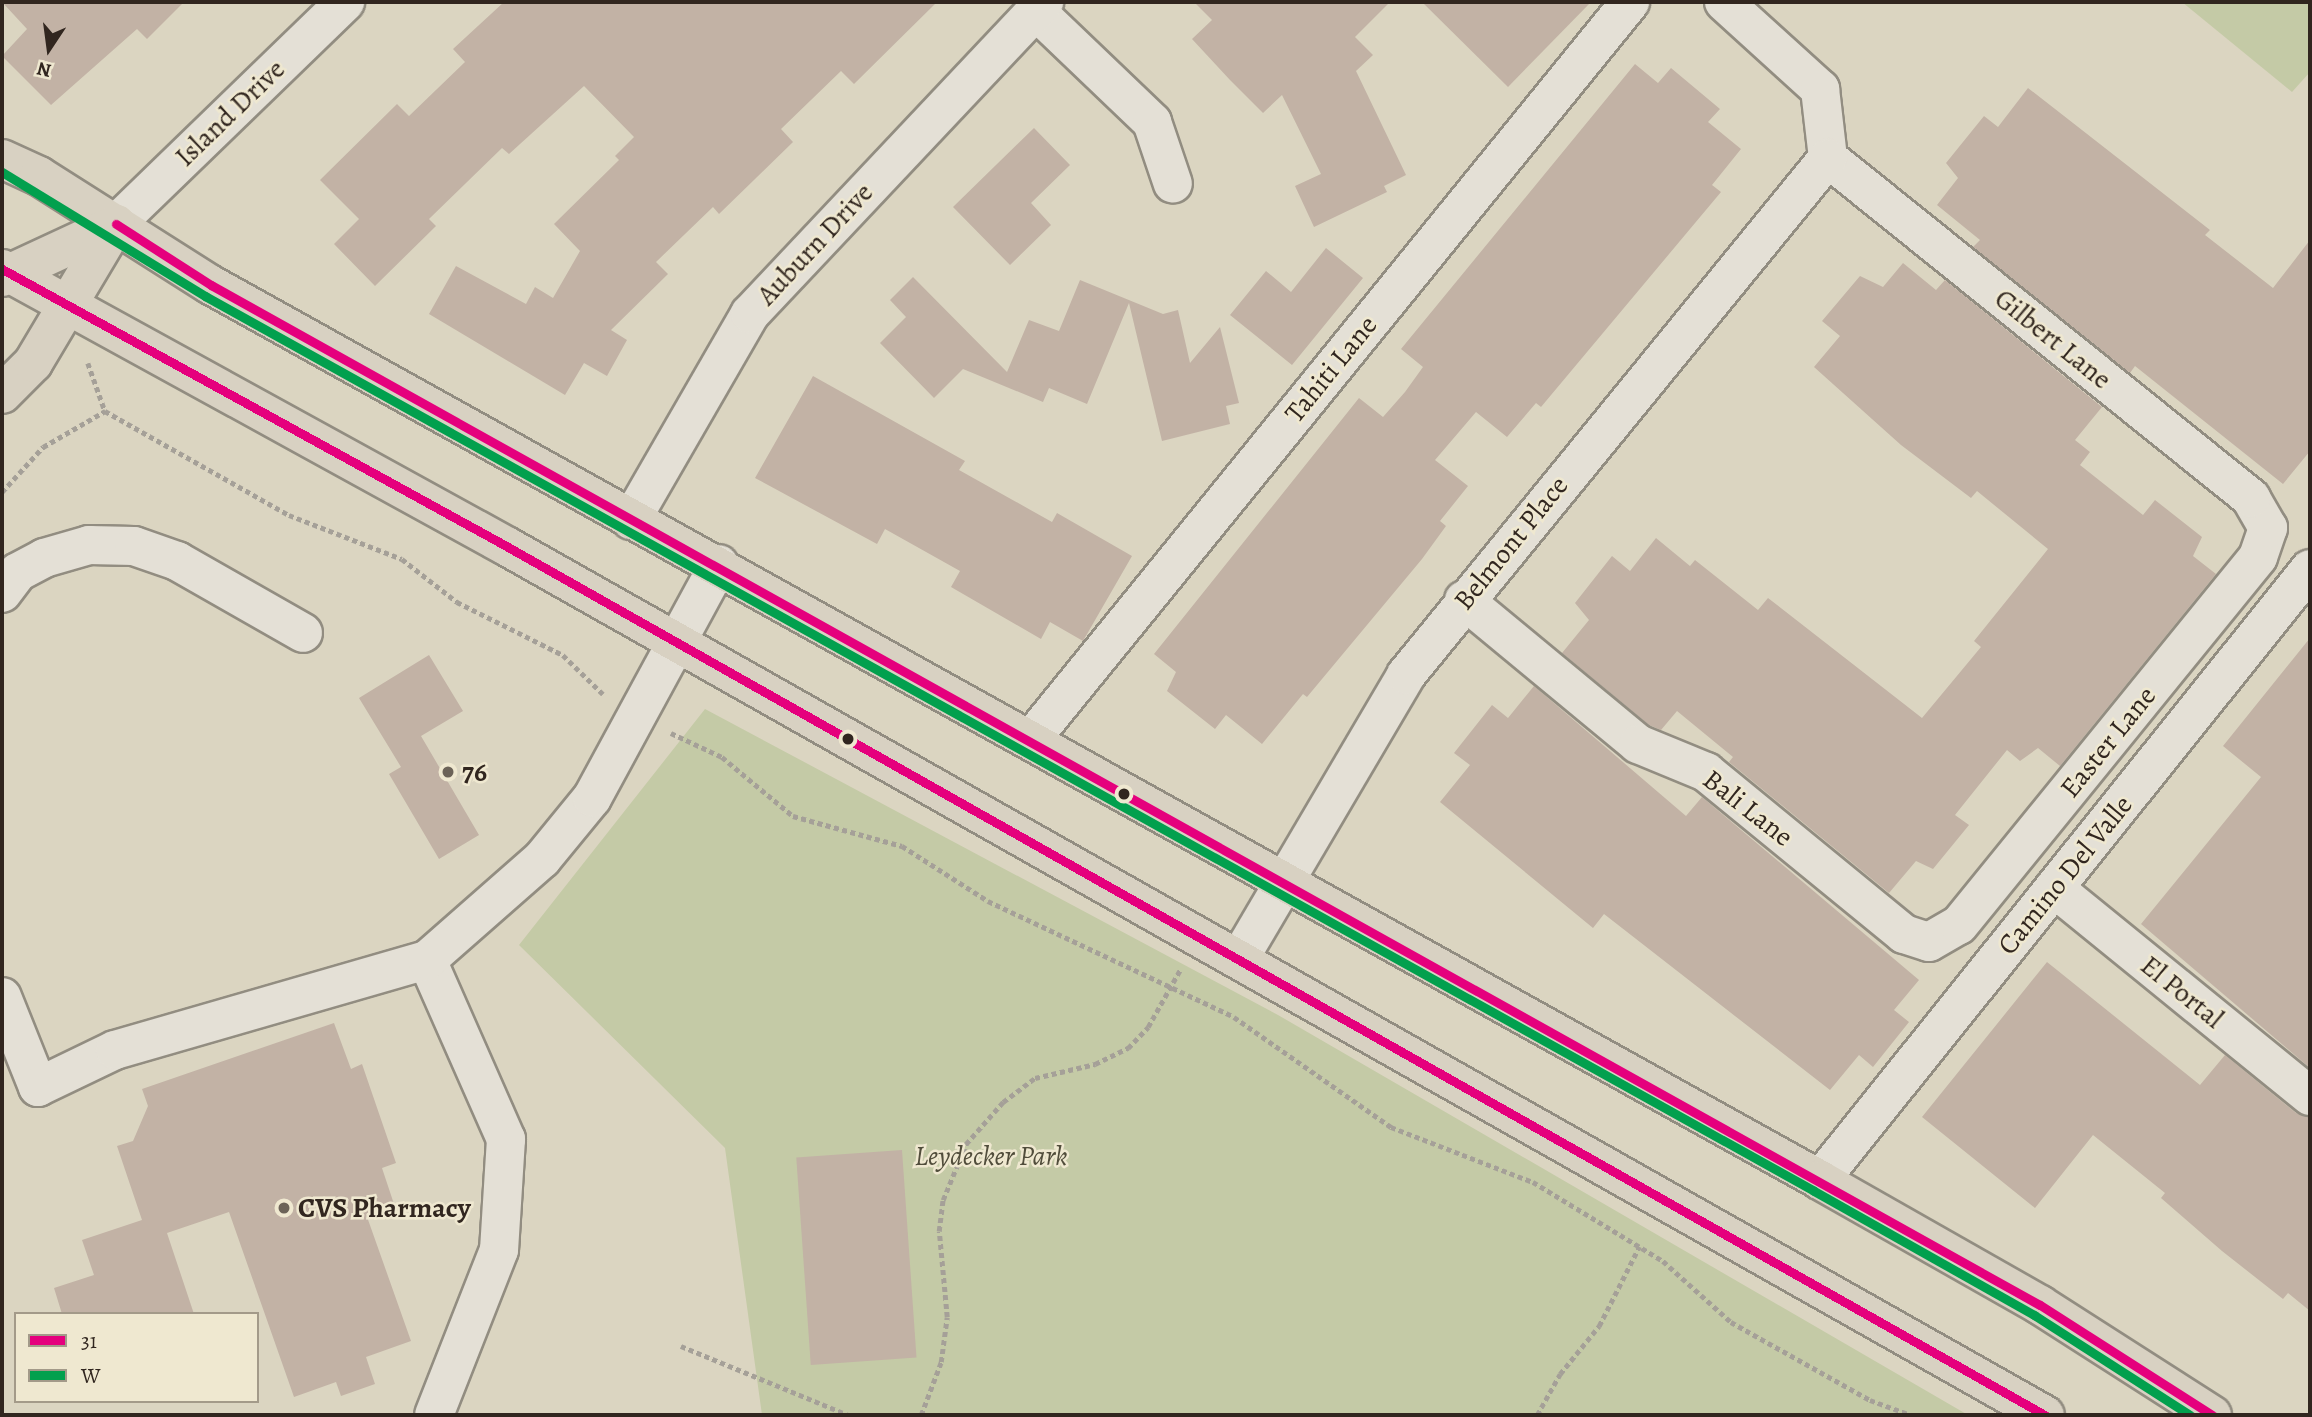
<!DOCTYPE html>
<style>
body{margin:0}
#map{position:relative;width:2312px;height:1417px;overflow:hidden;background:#dbd5c1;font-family:Alegreya,serif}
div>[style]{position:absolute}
.green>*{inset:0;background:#c4caa6}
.building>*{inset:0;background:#c2b2a5;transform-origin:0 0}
.path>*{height:4.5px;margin-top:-2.25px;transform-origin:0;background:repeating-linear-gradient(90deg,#a5a098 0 5px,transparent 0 8.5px)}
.roads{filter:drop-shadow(2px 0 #928d81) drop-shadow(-2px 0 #928d81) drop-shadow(0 2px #928d81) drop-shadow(0 -2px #928d81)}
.minor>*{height:38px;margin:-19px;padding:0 19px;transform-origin:19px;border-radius:19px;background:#e4e0d6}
.major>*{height:38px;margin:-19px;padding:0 19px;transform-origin:19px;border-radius:19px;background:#d8d1c2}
.bus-1>*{height:9px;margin:-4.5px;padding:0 4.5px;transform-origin:4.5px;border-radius:4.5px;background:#e5007d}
.bus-2>*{height:9px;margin:-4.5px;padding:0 4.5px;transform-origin:4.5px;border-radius:4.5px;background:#02a04e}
.dots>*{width:19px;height:19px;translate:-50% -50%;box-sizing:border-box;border:4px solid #efe8d0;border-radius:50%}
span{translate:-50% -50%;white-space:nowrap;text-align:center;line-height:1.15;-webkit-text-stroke:5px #efe8d0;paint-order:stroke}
.street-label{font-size:28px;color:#31261f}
.poi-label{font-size:28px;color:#31261f;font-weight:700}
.left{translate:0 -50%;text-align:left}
.park-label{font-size:28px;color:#514d3b;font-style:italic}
.frame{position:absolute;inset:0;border:4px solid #31261f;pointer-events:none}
.legend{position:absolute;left:14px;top:1312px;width:245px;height:91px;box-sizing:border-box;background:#efe8d0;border:2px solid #a39a89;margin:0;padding:9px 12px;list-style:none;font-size:21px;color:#31261f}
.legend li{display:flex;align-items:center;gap:14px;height:35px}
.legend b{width:35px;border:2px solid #a39a89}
.north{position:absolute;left:14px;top:14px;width:70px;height:70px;-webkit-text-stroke:5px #efe8d0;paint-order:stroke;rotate:193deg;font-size:19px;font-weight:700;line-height:28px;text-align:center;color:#31261f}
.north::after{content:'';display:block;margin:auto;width:24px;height:32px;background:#31261f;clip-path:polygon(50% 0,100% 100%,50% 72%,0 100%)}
</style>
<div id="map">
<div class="green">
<div style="clip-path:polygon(2182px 2px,2310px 2px,2310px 72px,2292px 92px)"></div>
<div style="clip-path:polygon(705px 709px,1278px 1015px,1968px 1415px,762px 1415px,725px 1148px,519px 945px)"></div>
</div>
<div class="building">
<div style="clip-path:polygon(2px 2px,184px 2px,147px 39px,137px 29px,51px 105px,2px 56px,27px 29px)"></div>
<div style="clip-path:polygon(504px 2px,937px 2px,854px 84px,841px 71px,781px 129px,793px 142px,719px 214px,713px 207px,656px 262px,668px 274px,611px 330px,627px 340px,607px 376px,584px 363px,565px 395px,429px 314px,456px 266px,526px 304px,535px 287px,553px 298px,580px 251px,554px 224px,619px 160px,615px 156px,634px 137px,584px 86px,509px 154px,502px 148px,429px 219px,436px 226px,375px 286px,334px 244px,359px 219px,320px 180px,397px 104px,409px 116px,465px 62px,453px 49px)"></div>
<div style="clip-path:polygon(1194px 2px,1390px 2px,1355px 37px,1373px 55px,1356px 71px,1406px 175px,1384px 186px,1387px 192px,1314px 227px,1295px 186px,1321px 174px,1282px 95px,1263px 113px,1230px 80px,1192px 39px,1212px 20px)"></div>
<div style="clip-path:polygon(1422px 2px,1591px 2px,1508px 87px)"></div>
<div style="clip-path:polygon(1635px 64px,1658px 83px,1671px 68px,1720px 109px,1708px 122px,1741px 149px,1712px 185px,1721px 192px,1541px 407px,1536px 403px,1507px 437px,1476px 412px,1435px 460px,1468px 486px,1440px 521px,1446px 526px,1422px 559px,1307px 697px,1303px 694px,1262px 744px,1226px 715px,1215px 729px,1167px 691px,1176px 672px,1154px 654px,1359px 398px,1383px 417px,1405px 392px,1423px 367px,1401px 349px)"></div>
<div style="clip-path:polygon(2028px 88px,2210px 230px,2205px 235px,2273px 288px,2310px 240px,2310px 451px,2283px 484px,2135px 366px,2130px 373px,1973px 247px,1980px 240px,1937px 205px,1958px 178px,1946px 163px,1984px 116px,1998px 127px)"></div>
<div style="clip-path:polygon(1034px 128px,1070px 165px,1031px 203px,1051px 225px,1010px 265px,953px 207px)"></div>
<div style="clip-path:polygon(1326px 248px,1363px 278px,1292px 365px,1230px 315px,1266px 271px,1291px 292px)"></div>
<div style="clip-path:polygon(1903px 263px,1936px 290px,1945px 280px,2102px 407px,2075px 440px,2090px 452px,2080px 465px,2143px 515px,2155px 500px,2202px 537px,2193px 556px,2216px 574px,2060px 766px,2038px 748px,2020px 761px,2007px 750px,1955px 815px,1969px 825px,1933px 869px,1916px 861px,1889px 893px,1729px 762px,1733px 757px,1677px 711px,1661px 730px,1649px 725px,1562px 653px,1589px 620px,1575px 603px,1612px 556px,1630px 571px,1656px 538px,1690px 566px,1695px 560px,1758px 610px,1768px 598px,1922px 718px,1981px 647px,1974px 641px,2048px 549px,1977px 491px,1971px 498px,1901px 445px,1814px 367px,1840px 336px,1822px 321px,1860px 276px,1883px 287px)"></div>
<div style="clip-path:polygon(913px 277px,1007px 372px,1029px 320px,1059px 331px,1080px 280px,1163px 314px,1178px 310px,1190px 363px,1220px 327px,1239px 403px,1226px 406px,1230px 424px,1162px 441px,1129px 303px,1087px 404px,1049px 388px,1043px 402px,963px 369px,934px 398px,880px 343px,906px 317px,890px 300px)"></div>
<div style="clip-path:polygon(813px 376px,965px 461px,959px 470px,1052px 522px,1057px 513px,1132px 556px,1083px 641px,1050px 622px,1041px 639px,951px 587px,960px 571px,885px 529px,877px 544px,755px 478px)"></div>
<div style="clip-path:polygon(2310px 638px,2310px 1068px,2141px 924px,2261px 777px,2223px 746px)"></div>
<div style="clip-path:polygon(429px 655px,463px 711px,421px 736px,479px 835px,439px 859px,389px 774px,401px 767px,359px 698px)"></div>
<div style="clip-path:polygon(1534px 686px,1686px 816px,1702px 797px,1919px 980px,1894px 1010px,1909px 1022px,1873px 1067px,1859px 1055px,1830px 1090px,1604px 914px,1593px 928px,1440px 802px,1470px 765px,1454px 753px,1492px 705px,1508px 718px)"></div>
<div style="clip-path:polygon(2047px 962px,2200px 1085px,2225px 1055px,2296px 1113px,2310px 1117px,2310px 1311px,2288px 1293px,2283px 1299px,2222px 1251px,2161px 1198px,2165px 1193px,2093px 1135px,2035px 1208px,1922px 1117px)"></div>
<div style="clip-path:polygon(334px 1023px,351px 1069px,362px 1064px,396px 1163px,382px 1168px,394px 1204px,366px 1214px,411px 1341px,366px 1357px,375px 1384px,341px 1396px,336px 1382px,294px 1397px,229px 1212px,167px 1233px,194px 1314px,62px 1314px,54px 1288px,94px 1275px,82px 1240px,142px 1220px,117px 1146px,133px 1141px,148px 1106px,142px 1089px)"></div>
<div style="left:902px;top:1150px;width:208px;height:106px;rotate:86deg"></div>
</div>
<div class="path">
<div style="left:88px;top:363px;width:51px;rotate:70.5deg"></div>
<div style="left:105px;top:411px;width:211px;rotate:29.5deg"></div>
<div style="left:289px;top:515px;width:121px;rotate:21.3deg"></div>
<div style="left:402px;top:559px;width:70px;rotate:38deg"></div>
<div style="left:457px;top:602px;width:119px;rotate:26.6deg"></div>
<div style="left:563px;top:655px;width:56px;rotate:44.3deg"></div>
<div style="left:2px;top:492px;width:61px;rotate:-47.7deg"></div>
<div style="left:43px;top:447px;width:72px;rotate:-30.1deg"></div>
<div style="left:671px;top:733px;width:56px;rotate:25.2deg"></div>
<div style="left:722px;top:757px;width:92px;rotate:39.7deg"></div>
<div style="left:793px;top:816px;width:113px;rotate:15.4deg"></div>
<div style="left:902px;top:846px;width:102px;rotate:32.6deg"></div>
<div style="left:988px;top:901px;width:272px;rotate:25.2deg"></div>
<div style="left:1234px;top:1017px;width:192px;rotate:35deg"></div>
<div style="left:1391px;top:1127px;width:152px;rotate:21.2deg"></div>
<div style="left:1533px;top:1182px;width:152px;rotate:31.3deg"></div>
<div style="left:1663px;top:1261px;width:91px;rotate:41.9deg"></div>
<div style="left:1731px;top:1322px;width:159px;rotate:29.3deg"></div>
<div style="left:1870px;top:1400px;width:44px;rotate:20.1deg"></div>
<div style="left:681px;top:1346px;width:181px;rotate:22.4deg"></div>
<div style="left:921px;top:1415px;width:57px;rotate:-69.3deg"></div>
<div style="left:941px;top:1362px;width:45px;rotate:-82.4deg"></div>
<div style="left:947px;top:1317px;width:86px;rotate:-95.3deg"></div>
<div style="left:939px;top:1231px;width:31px;rotate:-83deg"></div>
<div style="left:943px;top:1200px;width:61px;rotate:-67.7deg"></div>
<div style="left:966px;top:1144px;width:56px;rotate:-48.6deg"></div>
<div style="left:1003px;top:1102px;width:40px;rotate:-37deg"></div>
<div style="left:1035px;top:1078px;width:62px;rotate:-13.1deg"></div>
<div style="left:1095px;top:1064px;width:37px;rotate:-26deg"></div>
<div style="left:1128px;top:1048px;width:29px;rotate:-46deg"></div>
<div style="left:1148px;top:1027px;width:65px;rotate:-60.7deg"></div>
<div style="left:1537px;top:1415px;width:47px;rotate:-60.7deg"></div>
<div style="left:1560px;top:1374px;width:62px;rotate:-50.9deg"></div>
<div style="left:1599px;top:1326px;width:89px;rotate:-63.1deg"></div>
</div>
<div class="roads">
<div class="minor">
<div style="left:1724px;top:2px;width:130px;rotate:42.2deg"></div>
<div style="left:1820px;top:89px;width:69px;rotate:83.4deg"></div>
<div style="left:1035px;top:10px;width:162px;rotate:43.7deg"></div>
<div style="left:1152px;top:122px;width:65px;rotate:71.3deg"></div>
<div style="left:116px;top:224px;width:319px;rotate:-44.1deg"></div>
<div style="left:631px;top:520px;width:238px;rotate:-60deg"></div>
<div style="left:750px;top:314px;width:429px;rotate:-46.7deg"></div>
<div style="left:2px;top:593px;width:26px;rotate:-53deg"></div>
<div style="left:18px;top:572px;width:30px;rotate:-28deg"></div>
<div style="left:44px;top:558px;width:47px;rotate:-16.1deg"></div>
<div style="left:89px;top:545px;width:45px;rotate:1.3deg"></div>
<div style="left:134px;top:546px;width:46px;rotate:19.2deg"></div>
<div style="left:177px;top:561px;width:145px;rotate:29.7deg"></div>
<div style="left:1464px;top:600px;width:226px;rotate:39.6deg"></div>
<div style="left:1638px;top:744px;width:74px;rotate:22.4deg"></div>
<div style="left:1706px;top:772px;width:256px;rotate:39.3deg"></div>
<div style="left:1904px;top:934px;width:26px;rotate:18deg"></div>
<div style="left:1929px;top:942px;width:34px;rotate:-30deg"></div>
<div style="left:1959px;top:925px;width:474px;rotate:-50.9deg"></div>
<div style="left:2258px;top:557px;width:31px;rotate:-71deg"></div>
<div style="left:2268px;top:528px;width:34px;rotate:-120deg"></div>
<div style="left:2251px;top:498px;width:543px;rotate:-141.21deg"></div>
<div style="left:1033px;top:737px;width:947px;rotate:-50.91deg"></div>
<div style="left:2054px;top:888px;width:330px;rotate:39.1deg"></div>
<div style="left:1239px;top:959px;width:329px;rotate:-59.5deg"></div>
<div style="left:1406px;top:675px;width:667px;rotate:-50.78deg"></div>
<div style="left:427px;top:960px;width:196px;rotate:66.2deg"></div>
<div style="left:506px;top:1139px;width:111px;rotate:93.6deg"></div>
<div style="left:499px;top:1250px;width:177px;rotate:111.5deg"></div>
<div style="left:2px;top:997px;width:97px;rotate:68.2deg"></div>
<div style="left:38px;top:1087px;width:85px;rotate:-25.7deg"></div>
<div style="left:115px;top:1050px;width:325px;rotate:-16.1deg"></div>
<div style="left:427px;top:960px;width:153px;rotate:-41.3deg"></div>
<div style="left:542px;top:859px;width:79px;rotate:-50.7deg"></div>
<div style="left:592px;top:798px;width:266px;rotate:-61.5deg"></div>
<div style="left:1820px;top:1180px;width:783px;rotate:-51.27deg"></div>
</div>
<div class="major">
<div style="left:2px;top:159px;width:41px;rotate:24.7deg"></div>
<div style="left:39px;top:176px;width:204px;rotate:32.4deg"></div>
<div style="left:211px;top:285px;width:1841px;rotate:29.08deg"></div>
<div style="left:1820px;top:1180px;width:253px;rotate:29.6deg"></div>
<div style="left:2040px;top:1305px;width:204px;rotate:32.6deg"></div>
<div style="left:2px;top:269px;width:577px;rotate:28.78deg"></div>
<div style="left:508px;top:547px;width:1765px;rotate:29.46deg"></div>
<div style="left:2px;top:277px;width:126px;rotate:-24.9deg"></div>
<div style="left:2px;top:394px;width:44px;rotate:-45deg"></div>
<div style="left:33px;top:363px;width:162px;rotate:-59.2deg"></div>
</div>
</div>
<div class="bus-1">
<div style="left:116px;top:224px;width:113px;rotate:32.7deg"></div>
<div style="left:211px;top:285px;width:2094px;rotate:29.15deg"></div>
<div style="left:2040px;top:1305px;width:204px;rotate:32.6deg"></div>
<div style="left:2px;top:269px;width:577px;rotate:28.78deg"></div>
<div style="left:508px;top:547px;width:1765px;rotate:29.46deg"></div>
</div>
<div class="bus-2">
<div style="left:2px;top:172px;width:238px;rotate:31.4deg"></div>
<div style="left:205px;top:296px;width:1841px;rotate:29.08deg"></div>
<div style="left:1814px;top:1191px;width:253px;rotate:29.4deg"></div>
<div style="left:2034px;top:1315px;width:185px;rotate:32.7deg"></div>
</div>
<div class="dots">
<div style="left:848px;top:739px;background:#31261f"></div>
<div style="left:448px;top:772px;background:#6c6358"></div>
<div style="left:1124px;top:794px;background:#31261f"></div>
<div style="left:284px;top:1208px;background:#6c6358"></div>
</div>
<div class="street-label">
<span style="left:230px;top:113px;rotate:-44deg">Island Drive</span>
<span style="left:815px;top:244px;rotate:-47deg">Auburn Drive</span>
<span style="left:2053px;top:339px;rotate:39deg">Gilbert Lane</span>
<span style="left:1331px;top:369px;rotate:-51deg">Tahiti Lane</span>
<span style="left:1511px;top:543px;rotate:-51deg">Belmont Place</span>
<span style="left:2108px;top:742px;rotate:-51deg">Easter Lane</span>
<span style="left:1748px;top:808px;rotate:38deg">Bali Lane</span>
<span style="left:2065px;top:875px;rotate:-51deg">Camino Del Valle</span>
<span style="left:2182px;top:992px;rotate:39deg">El Portal</span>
</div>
<div class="poi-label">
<span class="left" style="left:462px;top:772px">76</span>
<span class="left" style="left:298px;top:1208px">CVS Pharmacy</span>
</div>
<div class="park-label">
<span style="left:991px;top:1156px">Leydecker Park</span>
</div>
<div class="frame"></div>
<ul class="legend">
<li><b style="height:9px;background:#e5007d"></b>31</li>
<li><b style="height:9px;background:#02a04e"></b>W</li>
</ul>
<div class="north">N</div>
</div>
